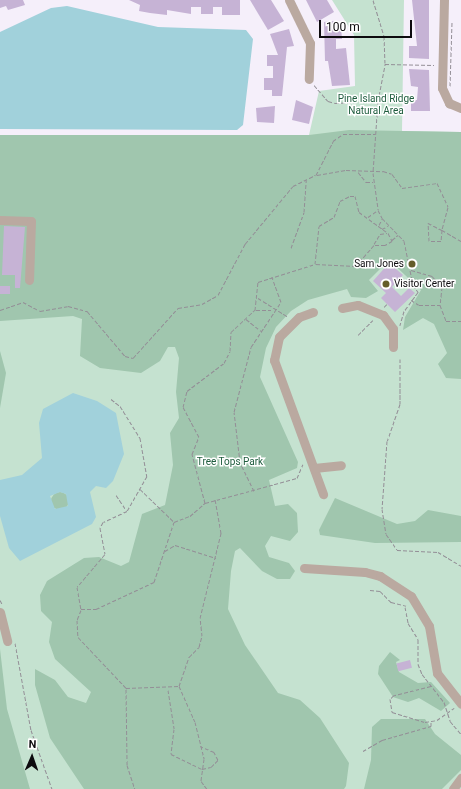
<!DOCTYPE html>
<style>
body{margin:0}
#map{position:relative;width:461px;height:789px;overflow:hidden;background:#f5effa;font-family:Roboto,sans-serif}
div>[style]{position:absolute}
.green>*{inset:0;background:#c5e2d0}
.forest>*{inset:0;background:#a0c6ae}
.round{border-radius:50%}
.water>*{inset:0;background:#a1d1db}
.building>*{inset:0;background:#c6b3d5;transform-origin:0 0}
.path>*{height:1px;margin-top:-0.5px;transform-origin:0;background:repeating-linear-gradient(90deg,#938e96 0 4px,transparent 0 6px)}
.minor>*{height:9px;margin:-4.5px;padding:0 4.5px;transform-origin:4.5px;border-radius:4.5px;background:#baa9a0}
.dots>*{width:11px;height:11px;translate:-50% -50%;box-sizing:border-box;border:2px solid #fff;border-radius:50%}
span{translate:-50% -50%;white-space:nowrap;text-align:center;line-height:1.15;-webkit-text-stroke:3px #fff;paint-order:stroke}
.park-label{font-size:10px;color:#1e5c3d}
.poi-label{font-size:10px;color:#0d0b0e}
.right{translate:-100% -50%;text-align:right}
.left{translate:0 -50%;text-align:left}
.north{position:absolute;left:12px;top:737px;width:40px;height:40px;-webkit-text-stroke:3px #fff;paint-order:stroke;rotate:2deg;font-size:11px;font-weight:700;line-height:16px;text-align:center;color:#0d0b0e}
.north::after{content:'';display:block;margin:auto;width:14px;height:18px;background:#0d0b0e;clip-path:polygon(50% 0,100% 100%,50% 72%,0 100%)}
.scale{position:absolute;left:319px;top:20px;width:93px;height:18px;box-sizing:border-box;border:2px solid #0d0b0e;border-top:0;padding-left:5px;font-size:12px;line-height:14px;white-space:nowrap;color:#0d0b0e;-webkit-text-stroke:3px #fff;paint-order:stroke}
</style>
<div id="map">
<div class="green">
<div style="clip-path:polygon(332px 0,404px 0,402px 131px,461px 132px,461px 789px,0 789px,0 135px,309px 135px,319px 91px,355px 86px,354px 35px)"></div>
</div>
<div class="forest">
<div style="clip-path:polygon(349px 130px,461px 132px,461px 379px,446px 378px,438px 364px,447px 353px,434px 324px,423px 318px,403px 330px,405px 317px,421px 290px,389px 260px,369px 280px,378px 291px,366px 298px,351px 297px,347px 289px,308px 300px,291px 311px,276px 327px,266px 348px,260px 377px,298px 462px,297px 468px,269px 480px,275px 506px,288px 504px,297px 513px,298px 532px,290px 541px,271px 536px,265px 546px,269px 557px,289px 563px,295px 571px,290px 579px,277px 579px,262px 571px,240px 548px,235px 551px,231px 571px,228px 609px,245px 645px,278px 693px,300px 700px,320px 718px,349px 763px,346px 786px,344px 789px,84px 789px,50px 738px,35px 685px,35px 669px,55px 680px,68px 697px,86px 703px,91px 692px,55px 659px,49px 642px,52px 622px,41px 611px,40px 595px,47px 581px,84px 558px,99px 557px,121px 566px,129px 562px,142px 514px,165px 505px,173px 465px,170px 433px,179px 418px,176px 392px,179px 358px,175px 347px,168px 347px,160px 361px,141px 373px,100px 368px,80px 356px,82px 319px,73px 316px,0 321px,0 135px,309px 135px)"></div>
<div style="clip-path:polygon(0 351px,6px 373px,0 408px)"></div>
<div class="round" style="left:51px;top:492px;width:18px;height:18px"></div>
<div style="clip-path:polygon(335px 498px,397px 524px,415px 521px,428px 510px,461px 516px,461px 542px,375px 543px,320px 535px,319px 530px)"></div>
<div style="clip-path:polygon(0 649px,7px 709px,30px 789px,0 789px)"></div>
<div style="clip-path:polygon(390px 652px,400px 660px,396px 662px,399px 672px,418px 683px,431px 682px,450px 703px,441px 711px,419px 698px,408px 702px,393px 697px,378px 674px,379px 666px)"></div>
<div style="clip-path:polygon(381px 719px,425px 719px,435px 734px,461px 755px,461px 770px,442px 789px,364px 789px,371px 760px,372px 727px)"></div>
</div>
<div class="water">
<div style="clip-path:polygon(67px 6px,158px 27px,246px 30px,253px 39px,243px 125px,237px 130px,0 129px,0 32px,51px 8px)"></div>
<div style="clip-path:polygon(evenodd,73px 393px,97px 401px,116px 413px,124px 454px,113px 481px,106px 488px,96px 486px,90px 492px,96px 517px,92px 524px,20px 561px,9px 548px,0 516px,0 480px,22px 475px,42px 458px,39px 423px,43px 409px,73px 393px,60px 492px,66px 494px,68px 506px,55px 509px,50px 496px,60px 492px)"></div>
</div>
<div class="building">
<div style="clip-path:polygon(0 0,23px 0,25px 5px,8px 10px,6px 6px,0 8px)"></div>
<div style="clip-path:polygon(129px 0,240px 0,240px 15px,222px 15px,222px 7px,213px 7px,213px 14px,201px 14px,201px 7px,191px 7px,191px 14px,167px 10px,167px 15px,150px 13px,139px 11px,140px 5px)"></div>
<div style="clip-path:polygon(250px 0,271px 0,284px 21px,268px 30px)"></div>
<div style="clip-path:polygon(306px 0,327px 0,334px 12px,317px 22px)"></div>
<div style="clip-path:polygon(412px 0,429px 0,429px 59px,409px 58px,409px 46px,417px 46px)"></div>
<div style="clip-path:polygon(334px 21px,335px 28px,341px 27px,342px 39px,336px 39px,336px 49px,346px 48px,350px 85px,332px 86px,328px 61px,325px 61px,324px 22px)"></div>
<div style="clip-path:polygon(289px 29px,294px 46px,287px 47px,282px 96px,272px 96px,272px 90px,264px 90px,264px 78px,273px 78px,273px 66px,267px 66px,267px 55px,278px 55px,270px 34px)"></div>
<div style="clip-path:polygon(409px 69px,429px 70px,430px 111px,411px 111px,411px 100px,417px 100px,418px 87px,411px 86px)"></div>
<div style="clip-path:polygon(296px 100px,313px 107px,309px 124px,292px 120px)"></div>
<div style="clip-path:polygon(275px 106px,274px 123px,257px 122px,256px 108px)"></div>
<div style="clip-path:polygon(4px 226px,25px 227px,20px 288px,15px 288px,15px 275px,2px 275px)"></div>
<div style="clip-path:polygon(389px 263px,403px 275px,392px 287px,401px 296px,409px 288px,415px 293px,395px 312px,381px 298px,386px 293px,373px 281px)"></div>
<div style="left:0;top:286px;width:10px;height:8px"></div>
<div style="left:410px;top:660px;width:8px;height:14px;rotate:76deg"></div>
</div>
<div class="path">
<div style="left:373px;top:0;width:38px;rotate:73deg"></div>
<div style="left:384px;top:36px;width:27px;rotate:88deg"></div>
<div style="left:314px;top:85px;width:21px;rotate:49deg"></div>
<div style="left:328px;top:101px;width:7px;rotate:16deg"></div>
<div style="left:335px;top:103px;width:43px;rotate:-2.7deg"></div>
<div style="left:378px;top:101px;width:38px;rotate:-79deg"></div>
<div style="left:385px;top:64px;width:49px;rotate:1.2deg"></div>
<div style="left:450px;top:86px;width:65px;rotate:-88.2deg"></div>
<div style="left:378px;top:101px;width:72px;rotate:94deg"></div>
<div style="left:373px;top:173px;width:37px;rotate:82deg"></div>
<div style="left:378px;top:210px;width:9px;rotate:63deg"></div>
<div style="left:382px;top:218px;width:32px;rotate:46deg"></div>
<div style="left:404px;top:241px;width:45px;rotate:78.4deg"></div>
<div style="left:413px;top:285px;width:9px;rotate:54deg"></div>
<div style="left:418px;top:292px;width:24px;rotate:126deg"></div>
<div style="left:404px;top:311px;width:15px;rotate:106deg"></div>
<div style="left:358px;top:172px;width:13px;rotate:51deg"></div>
<div style="left:366px;top:182px;width:7px"></div>
<div style="left:317px;top:175px;width:29px;rotate:-10deg"></div>
<div style="left:346px;top:170px;width:37px;rotate:2deg"></div>
<div style="left:383px;top:171px;width:9px;rotate:18deg"></div>
<div style="left:392px;top:174px;width:17px;rotate:54deg"></div>
<div style="left:402px;top:188px;width:35px;rotate:-8deg"></div>
<div style="left:437px;top:183px;width:26px;rotate:65deg"></div>
<div style="left:448px;top:207px;width:24px;rotate:105deg"></div>
<div style="left:442px;top:230px;width:22px;rotate:30deg"></div>
<div style="left:368px;top:217px;width:12px;rotate:-35deg"></div>
<div style="left:428px;top:223px;width:16px;rotate:27deg"></div>
<div style="left:442px;top:230px;width:11px;rotate:95deg"></div>
<div style="left:441px;top:241px;width:12px;rotate:180deg"></div>
<div style="left:429px;top:241px;width:18px;rotate:-93deg"></div>
<div style="left:379px;top:225px;width:7px;rotate:-63deg"></div>
<div style="left:382px;top:229px;width:7px;rotate:-27deg"></div>
<div style="left:392px;top:240px;width:8px;rotate:-40deg"></div>
<div style="left:374px;top:244px;width:12px;rotate:-59deg"></div>
<div style="left:380px;top:234px;width:7px;rotate:-8deg"></div>
<div style="left:291px;top:248px;width:38px;rotate:-70deg"></div>
<div style="left:304px;top:212px;width:32px;rotate:-86deg"></div>
<div style="left:411px;top:270px;width:22px;rotate:16deg"></div>
<div style="left:432px;top:276px;width:15px;rotate:48deg"></div>
<div style="left:442px;top:287px;width:18px;rotate:96deg"></div>
<div style="left:440px;top:305px;width:17px;rotate:69deg"></div>
<div style="left:446px;top:321px;width:15px"></div>
<div style="left:258px;top:298px;width:36px;rotate:32deg"></div>
<div style="left:411px;top:300px;width:9px;rotate:32deg"></div>
<div style="left:419px;top:305px;width:21px"></div>
<div style="left:384px;top:307px;width:4px;rotate:-45deg"></div>
<div style="left:0;top:310px;width:24px;rotate:-19deg"></div>
<div style="left:23px;top:302px;width:19px;rotate:28deg"></div>
<div style="left:40px;top:311px;width:28px;rotate:-10deg"></div>
<div style="left:68px;top:306px;width:20px;rotate:15deg"></div>
<div style="left:87px;top:311px;width:59px;rotate:49.8deg"></div>
<div style="left:125px;top:356px;width:8px;rotate:14deg"></div>
<div style="left:133px;top:358px;width:67px;rotate:-48deg"></div>
<div style="left:178px;top:308px;width:24px;rotate:-9deg"></div>
<div style="left:202px;top:304px;width:18px;rotate:-29deg"></div>
<div style="left:218px;top:295px;width:58px;rotate:-62.1deg"></div>
<div style="left:245px;top:244px;width:75px;rotate:-50.4deg"></div>
<div style="left:293px;top:186px;width:25px;rotate:-26deg"></div>
<div style="left:316px;top:175px;width:38px;rotate:-63deg"></div>
<div style="left:333px;top:141px;width:12px;rotate:-35deg"></div>
<div style="left:343px;top:134px;width:32px"></div>
<div style="left:256px;top:310px;width:15px"></div>
<div style="left:246px;top:319px;width:19px;rotate:39deg"></div>
<div style="left:358px;top:335px;width:21px;rotate:-45deg"></div>
<div style="left:400px;top:359px;width:45px;rotate:90deg"></div>
<div style="left:400px;top:404px;width:39px;rotate:109deg"></div>
<div style="left:387px;top:441px;width:68px;rotate:94.2deg"></div>
<div style="left:382px;top:509px;width:25px;rotate:81deg"></div>
<div style="left:386px;top:534px;width:19px;rotate:55deg"></div>
<div style="left:397px;top:550px;width:41px;rotate:2.8deg"></div>
<div style="left:438px;top:552px;width:27px;rotate:31deg"></div>
<div style="left:111px;top:399px;width:11px;rotate:38deg"></div>
<div style="left:120px;top:406px;width:38px;rotate:58deg"></div>
<div style="left:140px;top:438px;width:39px;rotate:80deg"></div>
<div style="left:147px;top:476px;width:40px;rotate:119.7deg"></div>
<div style="left:127px;top:511px;width:26px;rotate:155deg"></div>
<div style="left:103px;top:522px;width:7px;rotate:117deg"></div>
<div style="left:100px;top:528px;width:26px;rotate:79deg"></div>
<div style="left:105px;top:554px;width:43px;rotate:130.3deg"></div>
<div style="left:77px;top:587px;width:22px;rotate:80deg"></div>
<div style="left:81px;top:609px;width:15px"></div>
<div style="left:96px;top:609px;width:64px;rotate:-25deg"></div>
<div style="left:154px;top:582px;width:63px;rotate:-71.6deg"></div>
<div style="left:174px;top:522px;width:17px;rotate:-21deg"></div>
<div style="left:190px;top:516px;width:20px;rotate:-41deg"></div>
<div style="left:205px;top:503px;width:95px;rotate:-15.2deg"></div>
<div style="left:297px;top:478px;width:15px;rotate:-67deg"></div>
<div style="left:140px;top:489px;width:47px;rotate:44.1deg"></div>
<div style="left:254px;top:491px;width:32px;rotate:-116deg"></div>
<div style="left:240px;top:462px;width:50px;rotate:-96.8deg"></div>
<div style="left:234px;top:412px;width:67px;rotate:-75.3deg"></div>
<div style="left:251px;top:347px;width:54px;rotate:-56.3deg"></div>
<div style="left:281px;top:302px;width:27px;rotate:-110deg"></div>
<div style="left:116px;top:495px;width:18px;rotate:56deg"></div>
<div style="left:205px;top:503px;width:51px;rotate:-104.9deg"></div>
<div style="left:192px;top:454px;width:18px;rotate:-68deg"></div>
<div style="left:199px;top:437px;width:34px;rotate:-118deg"></div>
<div style="left:183px;top:407px;width:16px;rotate:-76deg"></div>
<div style="left:187px;top:391px;width:46px;rotate:-37.1deg"></div>
<div style="left:224px;top:363px;width:13px;rotate:-63deg"></div>
<div style="left:230px;top:351px;width:19px;rotate:-87deg"></div>
<div style="left:231px;top:332px;width:33px;rotate:-43deg"></div>
<div style="left:255px;top:310px;width:28px;rotate:-84deg"></div>
<div style="left:258px;top:282px;width:60px;rotate:-17.5deg"></div>
<div style="left:315px;top:264px;width:38px;rotate:-84deg"></div>
<div style="left:319px;top:226px;width:17px;rotate:-31deg"></div>
<div style="left:334px;top:217px;width:17px;rotate:-69deg"></div>
<div style="left:340px;top:201px;width:11px;rotate:-27deg"></div>
<div style="left:350px;top:196px;width:5px"></div>
<div style="left:355px;top:196px;width:16px;rotate:76deg"></div>
<div style="left:359px;top:212px;width:36px;rotate:36deg"></div>
<div style="left:388px;top:233px;width:9px;rotate:63deg"></div>
<div style="left:392px;top:241px;width:8px;rotate:150deg"></div>
<div style="left:385px;top:245px;width:11px;rotate:180deg"></div>
<div style="left:374px;top:245px;width:28px;rotate:131deg"></div>
<div style="left:356px;top:266px;width:41px;rotate:-177.2deg"></div>
<div style="left:165px;top:551px;width:12px;rotate:-31deg"></div>
<div style="left:175px;top:545px;width:43px;rotate:17.6deg"></div>
<div style="left:370px;top:590px;width:10px;rotate:6deg"></div>
<div style="left:380px;top:591px;width:16px;rotate:45deg"></div>
<div style="left:391px;top:602px;width:16px;rotate:14deg"></div>
<div style="left:0;top:600px;width:4px;rotate:63deg"></div>
<div style="left:405px;top:607px;width:16px;rotate:79deg"></div>
<div style="left:408px;top:623px;width:19px;rotate:58deg"></div>
<div style="left:418px;top:639px;width:25px;rotate:90deg"></div>
<div style="left:418px;top:664px;width:11px;rotate:68deg"></div>
<div style="left:422px;top:674px;width:36px;rotate:52deg"></div>
<div style="left:444px;top:702px;width:20px;rotate:72deg"></div>
<div style="left:450px;top:721px;width:17px;rotate:50deg"></div>
<div style="left:81px;top:610px;width:11px;rotate:112deg"></div>
<div style="left:77px;top:620px;width:17px;rotate:87deg"></div>
<div style="left:78px;top:637px;width:70px;rotate:46.7deg"></div>
<div style="left:126px;top:688px;width:53px;rotate:-2.2deg"></div>
<div style="left:179px;top:686px;width:31px;rotate:-71deg"></div>
<div style="left:189px;top:657px;width:14px;rotate:-45deg"></div>
<div style="left:199px;top:647px;width:11px;rotate:-75deg"></div>
<div style="left:202px;top:636px;width:18px;rotate:-96deg"></div>
<div style="left:200px;top:618px;width:88px;rotate:-76.1deg"></div>
<div style="left:221px;top:533px;width:34px;rotate:-100deg"></div>
<div style="left:15px;top:643px;width:88px;rotate:79.6deg"></div>
<div style="left:31px;top:730px;width:63px;rotate:70.4deg"></div>
<div style="left:179px;top:686px;width:39px;rotate:66deg"></div>
<div style="left:195px;top:722px;width:38px;rotate:76deg"></div>
<div style="left:204px;top:759px;width:22px;rotate:98deg"></div>
<div style="left:201px;top:781px;width:10px;rotate:53deg"></div>
<div style="left:431px;top:686px;width:38px;rotate:166deg"></div>
<div style="left:394px;top:695px;width:6px;rotate:135deg"></div>
<div style="left:390px;top:699px;width:13px;rotate:81deg"></div>
<div style="left:392px;top:712px;width:34px;rotate:17deg"></div>
<div style="left:425px;top:722px;width:12px;rotate:-9deg"></div>
<div style="left:437px;top:720px;width:21px;rotate:-35deg"></div>
<div style="left:126px;top:689px;width:76px;rotate:89.2deg"></div>
<div style="left:127px;top:765px;width:25px;rotate:72deg"></div>
<div style="left:168px;top:690px;width:39px;rotate:81deg"></div>
<div style="left:174px;top:729px;width:25px;rotate:97deg"></div>
<div style="left:171px;top:754px;width:34px;rotate:26deg"></div>
<div style="left:202px;top:769px;width:9px;rotate:-13deg"></div>
<div style="left:211px;top:767px;width:10px;rotate:-45deg"></div>
<div style="left:218px;top:760px;width:9px;rotate:-117deg"></div>
<div style="left:214px;top:752px;width:15px;rotate:-157deg"></div>
<div style="left:363px;top:751px;width:22px;rotate:-30deg"></div>
<div style="left:382px;top:740px;width:51px;rotate:-15.9deg"></div>
<div style="left:431px;top:726px;width:4px;rotate:-90deg"></div>
</div>
<div class="minor">
<div style="left:289px;top:0;width:48px;rotate:64deg"></div>
<div style="left:310px;top:43px;width:36px;rotate:92deg"></div>
<div style="left:444px;top:0;width:88px;rotate:91.3deg"></div>
<div style="left:442px;top:88px;width:17px;rotate:65deg"></div>
<div style="left:449px;top:103px;width:13px;rotate:23deg"></div>
<div style="left:0;top:220px;width:31px;rotate:2deg"></div>
<div style="left:31px;top:221px;width:59px;rotate:91.9deg"></div>
<div style="left:342px;top:308px;width:16px;rotate:-11deg"></div>
<div style="left:358px;top:305px;width:27px;rotate:22deg"></div>
<div style="left:383px;top:315px;width:17px;rotate:54deg"></div>
<div style="left:393px;top:329px;width:18px;rotate:90deg"></div>
<div style="left:313px;top:312px;width:15px;rotate:160deg"></div>
<div style="left:299px;top:317px;width:28px;rotate:135deg"></div>
<div style="left:279px;top:337px;width:24px;rotate:102deg"></div>
<div style="left:274px;top:360px;width:143px;rotate:69.9deg"></div>
<div style="left:314px;top:468px;width:27px;rotate:-6deg"></div>
<div style="left:304px;top:568px;width:61px;rotate:3.8deg"></div>
<div style="left:365px;top:572px;width:16px;rotate:15deg"></div>
<div style="left:380px;top:576px;width:37px;rotate:33deg"></div>
<div style="left:411px;top:596px;width:35px;rotate:59deg"></div>
<div style="left:429px;top:626px;width:48px;rotate:80.3deg"></div>
<div style="left:437px;top:673px;width:39px;rotate:52deg"></div>
<div style="left:0;top:612px;width:30px;rotate:76deg"></div>
<div style="left:453px;top:789px;width:14px;rotate:-54deg"></div>
</div>
<div class="dots">
<div style="left:412px;top:264px;background:#645d2a"></div>
<div style="left:386px;top:284px;background:#645d2a"></div>
</div>
<div class="park-label">
<span style="left:376px;top:104px">Pine Island Ridge<br>Natural Area</span>
<span style="left:230px;top:462px">Tree Tops Park</span>
</div>
<div class="poi-label">
<span class="right" style="left:404px;top:264px">Sam Jones</span>
<span class="left" style="left:394px;top:284px">Visitor Center</span>
</div>
<div class="north">N</div>
<div class="scale">100 m</div>
</div>
